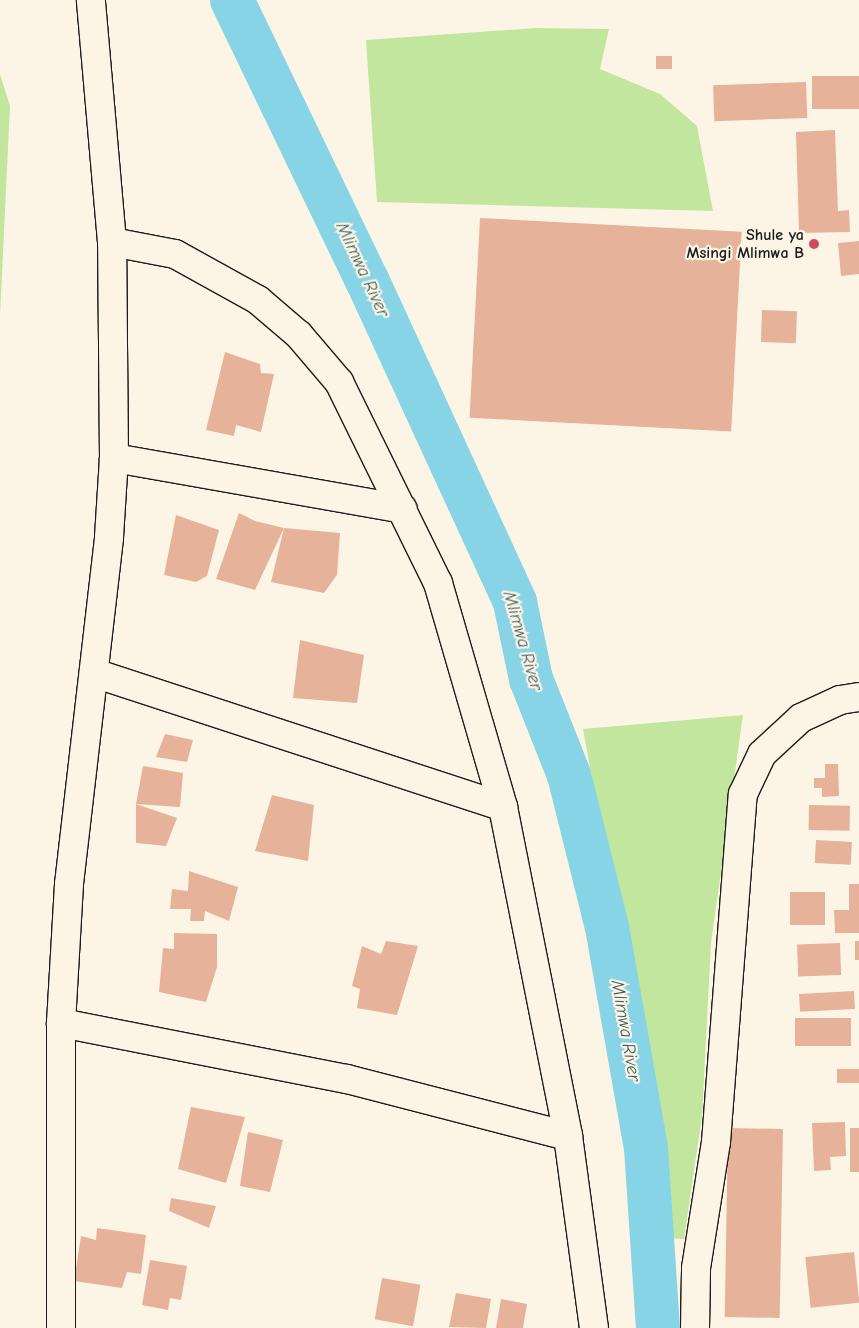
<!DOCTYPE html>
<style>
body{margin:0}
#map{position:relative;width:859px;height:1328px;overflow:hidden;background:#fcf5e5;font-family:"Comic Neue",sans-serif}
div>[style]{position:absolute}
.green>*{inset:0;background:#c3e69f}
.river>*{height:44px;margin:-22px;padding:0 22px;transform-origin:22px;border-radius:22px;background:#87d4e6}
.building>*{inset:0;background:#e7b29a;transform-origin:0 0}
.roads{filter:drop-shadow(1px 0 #1c1c1c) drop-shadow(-1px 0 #1c1c1c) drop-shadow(0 1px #1c1c1c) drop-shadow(0 -1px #1c1c1c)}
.minor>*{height:28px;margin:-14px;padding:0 14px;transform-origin:14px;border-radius:14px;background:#fcf5e5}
.dots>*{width:14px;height:14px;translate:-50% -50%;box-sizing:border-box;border:2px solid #fcf5e5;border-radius:50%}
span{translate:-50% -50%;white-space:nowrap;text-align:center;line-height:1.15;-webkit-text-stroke:4.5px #fcf5e5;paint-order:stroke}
.poi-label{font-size:16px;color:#1c1c1c;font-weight:700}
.right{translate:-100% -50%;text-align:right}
.water-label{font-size:18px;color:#415c63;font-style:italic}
</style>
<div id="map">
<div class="green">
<div style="clip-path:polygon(536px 28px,609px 29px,600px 69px,660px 94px,697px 126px,713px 211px,377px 202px,366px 40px)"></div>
<div style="clip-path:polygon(0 74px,10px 106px,0 316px)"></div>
<div style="clip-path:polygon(743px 715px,711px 943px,702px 1116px,684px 1239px,666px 1238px,649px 1085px,583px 729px)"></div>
</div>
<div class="river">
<div style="left:232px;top:0;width:311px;rotate:64.3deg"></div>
<div style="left:367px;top:280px;width:354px;rotate:65.3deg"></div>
<div style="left:515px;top:602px;width:79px;rotate:78.3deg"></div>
<div style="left:531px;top:679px;width:103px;rotate:68.4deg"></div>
<div style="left:569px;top:775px;width:157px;rotate:76deg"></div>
<div style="left:607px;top:927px;width:224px;rotate:80deg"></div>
<div style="left:646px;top:1148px;width:180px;rotate:86.2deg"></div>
</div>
<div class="building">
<div style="left:656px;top:56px;width:16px;height:13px"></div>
<div style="left:859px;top:76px;width:33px;height:47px;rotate:90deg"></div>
<div style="left:806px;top:82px;width:36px;height:93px;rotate:88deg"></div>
<div style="clip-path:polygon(835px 130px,838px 211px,849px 210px,850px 232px,799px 233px,796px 132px)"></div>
<div style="left:480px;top:218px;width:262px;height:200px;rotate:3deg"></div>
<div style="clip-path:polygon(859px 241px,859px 274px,841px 276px,838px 243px)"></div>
<div style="left:762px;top:310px;width:35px;height:32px;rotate:2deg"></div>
<div style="clip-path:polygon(225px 352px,260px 364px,261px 373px,274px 374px,261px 432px,236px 425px,234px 436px,206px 430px)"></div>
<div style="clip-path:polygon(239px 513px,255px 521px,284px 528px,255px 590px,216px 579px)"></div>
<div style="clip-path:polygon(176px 515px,219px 530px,207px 576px,196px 582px,164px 575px)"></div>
<div style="clip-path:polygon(284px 528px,340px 533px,337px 575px,324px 593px,271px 582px)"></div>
<div style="clip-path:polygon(300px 640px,364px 655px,357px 703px,293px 698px)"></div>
<div style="clip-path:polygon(165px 734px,193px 740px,187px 762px,156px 757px)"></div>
<div style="clip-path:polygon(825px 764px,838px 764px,839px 796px,822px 797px,822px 788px,814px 788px,814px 778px,825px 778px)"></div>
<div style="clip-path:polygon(143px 766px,183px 773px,180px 807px,136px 804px)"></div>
<div style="clip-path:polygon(272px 795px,314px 805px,308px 861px,255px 851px)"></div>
<div style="clip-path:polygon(136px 804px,177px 818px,166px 846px,136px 843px)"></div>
<div style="left:809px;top:805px;width:41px;height:25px;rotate:1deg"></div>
<div style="left:816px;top:840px;width:36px;height:23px;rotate:3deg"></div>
<div style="clip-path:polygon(189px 871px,238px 887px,229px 921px,205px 911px,204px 921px,190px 921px,191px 909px,170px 909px,172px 889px,188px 891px)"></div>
<div style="clip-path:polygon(849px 884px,859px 884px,859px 933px,835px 933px,834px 910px,849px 910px)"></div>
<div style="left:790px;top:892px;width:35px;height:33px"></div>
<div style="clip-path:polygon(174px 933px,217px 934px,217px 967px,206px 1002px,159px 992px,163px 948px,174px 949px)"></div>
<div style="clip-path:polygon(386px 941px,418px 946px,397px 1015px,357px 1008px,360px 989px,352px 986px,362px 946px,381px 954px)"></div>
<div style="left:855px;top:941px;width:4px;height:19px"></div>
<div style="left:840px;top:943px;width:32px;height:43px;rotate:88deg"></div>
<div style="left:854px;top:991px;width:18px;height:55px;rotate:87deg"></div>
<div style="left:795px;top:1018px;width:56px;height:28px"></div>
<div style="left:837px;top:1069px;width:22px;height:14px"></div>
<div style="clip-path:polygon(191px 1107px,245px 1117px,226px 1183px,178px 1169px)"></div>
<div style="clip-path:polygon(845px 1122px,846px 1156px,830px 1157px,831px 1170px,814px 1171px,812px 1123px)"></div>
<div style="left:728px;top:1128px;width:55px;height:189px;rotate:1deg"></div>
<div style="left:850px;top:1128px;width:9px;height:44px"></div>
<div style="clip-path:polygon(248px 1132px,283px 1140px,270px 1192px,240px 1186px)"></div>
<div style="clip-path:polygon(171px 1198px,216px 1206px,209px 1228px,169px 1211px)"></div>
<div style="clip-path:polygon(97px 1228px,146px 1235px,141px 1274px,127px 1272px,122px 1288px,74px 1281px,81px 1236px,96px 1240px)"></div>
<div style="left:854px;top:1252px;width:51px;height:49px;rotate:84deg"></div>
<div style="clip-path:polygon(150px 1260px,187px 1266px,181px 1300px,170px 1298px,168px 1310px,142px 1305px)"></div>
<div style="left:382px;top:1278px;width:39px;height:42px;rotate:10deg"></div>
<div style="clip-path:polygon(456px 1293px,491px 1299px,486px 1328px,449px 1327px)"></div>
<div style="clip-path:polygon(501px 1299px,527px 1304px,523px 1328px,496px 1328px)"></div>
</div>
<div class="roads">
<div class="minor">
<div style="left:112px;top:242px;width:64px;rotate:10.8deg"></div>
<div style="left:175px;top:254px;width:95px;rotate:29deg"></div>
<div style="left:258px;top:300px;width:54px;rotate:40.5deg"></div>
<div style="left:299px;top:335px;width:62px;rotate:49.6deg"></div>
<div style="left:339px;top:382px;width:224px;rotate:63.8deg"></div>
<div style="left:438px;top:583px;width:233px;rotate:73.8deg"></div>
<div style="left:503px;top:807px;width:335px;rotate:78.8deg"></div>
<div style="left:568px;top:1136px;width:194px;rotate:82.3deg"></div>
<div style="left:114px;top:458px;width:293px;rotate:10deg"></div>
<div style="left:94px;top:673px;width:430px;rotate:18.1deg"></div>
<div style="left:61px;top:1023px;width:291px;rotate:11.1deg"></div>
<div style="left:347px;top:1079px;width:228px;rotate:14.5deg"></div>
<div style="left:61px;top:1328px;width:305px;rotate:-90deg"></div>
<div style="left:61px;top:1023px;width:139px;rotate:-86.7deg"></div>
<div style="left:69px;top:884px;width:349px;rotate:-83.4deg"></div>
<div style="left:109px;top:537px;width:79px;rotate:-86.4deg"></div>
<div style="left:114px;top:458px;width:216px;rotate:-90.5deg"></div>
<div style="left:112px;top:242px;width:243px;rotate:-95deg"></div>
<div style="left:695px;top:1328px;width:60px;rotate:-89deg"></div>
<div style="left:696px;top:1268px;width:128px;rotate:-81deg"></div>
<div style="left:716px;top:1142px;width:349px;rotate:-85.6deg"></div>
<div style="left:743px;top:794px;width:44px;rotate:-64.6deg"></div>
<div style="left:762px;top:754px;width:53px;rotate:-42.7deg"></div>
<div style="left:801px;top:718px;width:43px;rotate:-24.8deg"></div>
<div style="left:840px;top:700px;width:19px;rotate:-9deg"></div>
</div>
</div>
<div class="dots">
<div style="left:814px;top:244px;background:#d1495b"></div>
</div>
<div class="poi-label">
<span class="right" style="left:804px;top:244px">Shule ya<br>Msingi Mlimwa B</span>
</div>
<div class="water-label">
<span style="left:362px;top:270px;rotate:65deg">Mlimwa River</span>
<span style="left:522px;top:641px;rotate:74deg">Mlimwa River</span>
<span style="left:625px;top:1031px;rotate:80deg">Mlimwa River</span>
</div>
</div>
